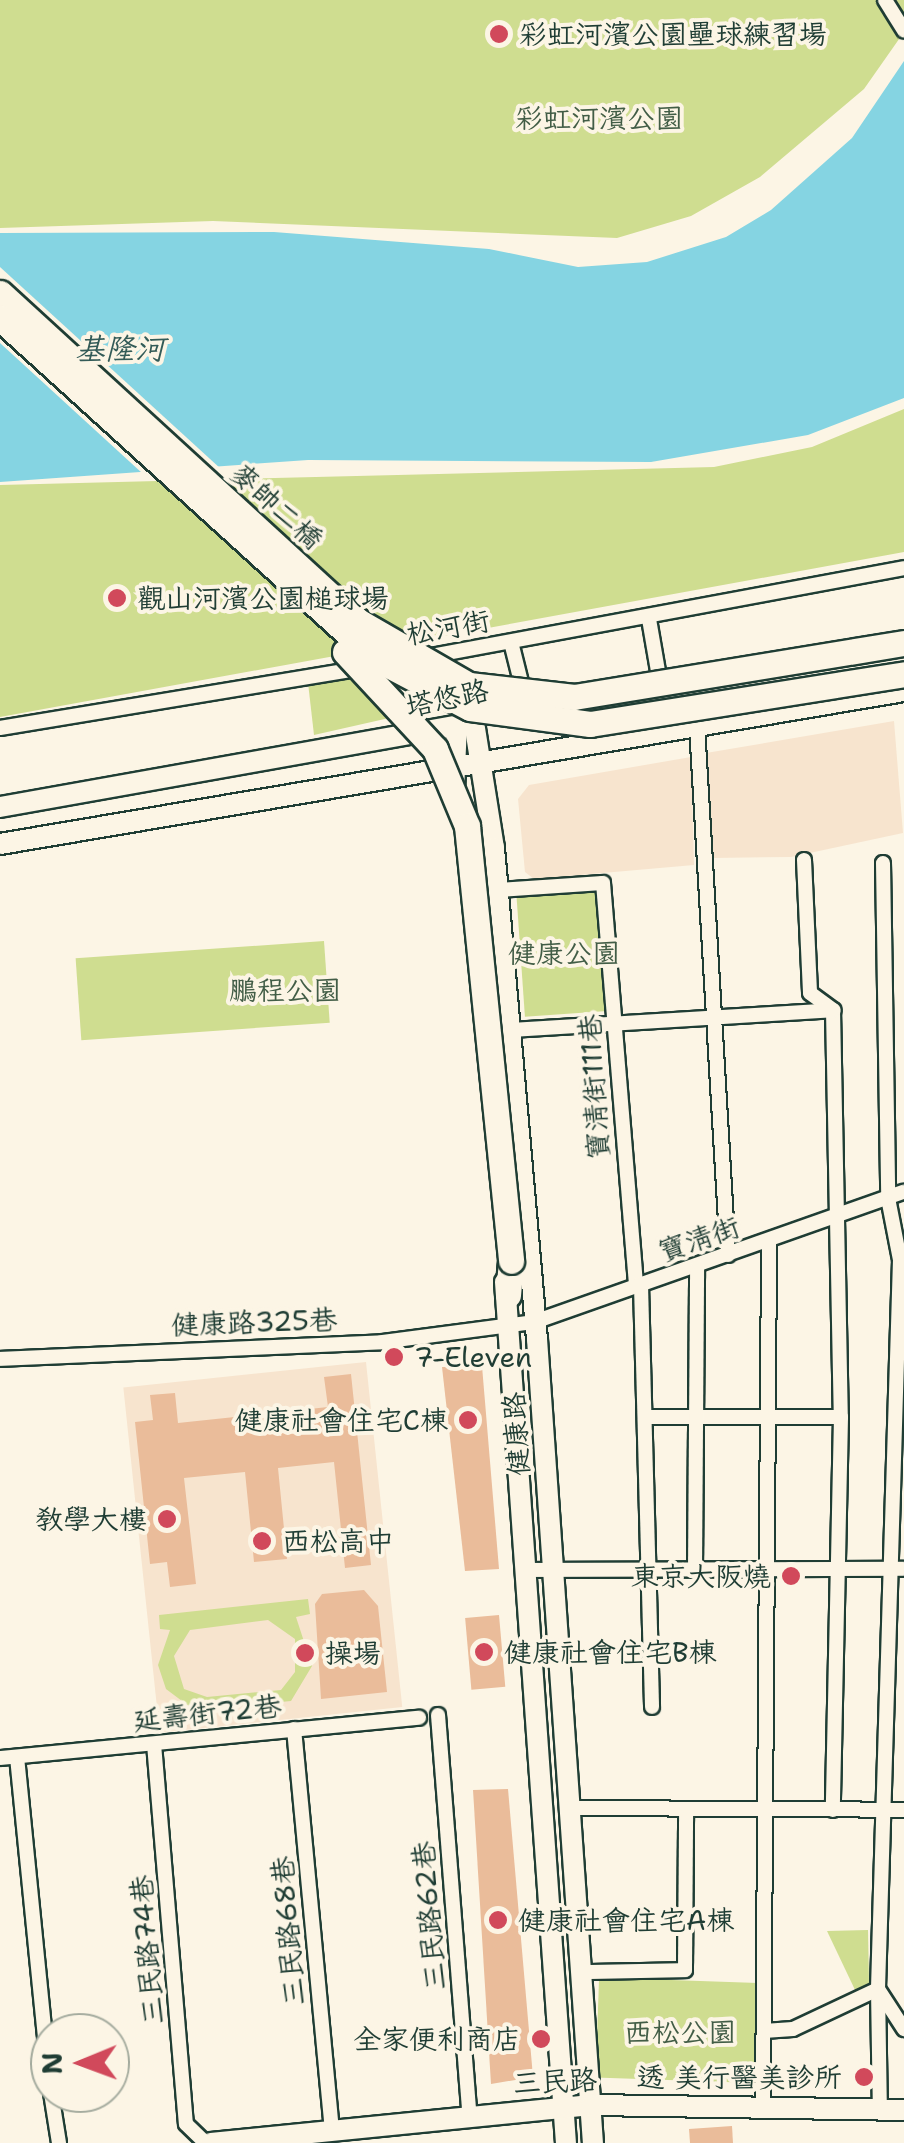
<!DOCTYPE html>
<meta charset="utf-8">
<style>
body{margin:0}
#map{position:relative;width:904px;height:2143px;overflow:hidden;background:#fcf5e5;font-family:"Shantell Sans","LXGW WenKai TC",sans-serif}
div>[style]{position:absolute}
.built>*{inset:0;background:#f7e4ce;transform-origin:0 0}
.green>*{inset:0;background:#cfdd90;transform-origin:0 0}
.water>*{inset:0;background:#85d4e2}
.pier>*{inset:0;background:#fcf5e5}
.building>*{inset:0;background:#eabc9a;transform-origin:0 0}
.roads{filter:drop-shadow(2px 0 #1f3d34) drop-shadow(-2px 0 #1f3d34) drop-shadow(0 2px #1f3d34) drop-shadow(0 -2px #1f3d34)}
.street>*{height:14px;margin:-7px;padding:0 7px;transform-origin:7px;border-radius:7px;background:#fcf5e5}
.secondary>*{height:20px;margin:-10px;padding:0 10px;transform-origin:10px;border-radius:10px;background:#fcf5e5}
.highway>*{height:25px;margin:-12.5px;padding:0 12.5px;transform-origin:12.5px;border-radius:12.5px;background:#fcf5e5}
.bridges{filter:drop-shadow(2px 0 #1f3d34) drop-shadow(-2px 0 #1f3d34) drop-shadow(0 2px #1f3d34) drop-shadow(0 -2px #1f3d34)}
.highway-bridge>*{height:25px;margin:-12.5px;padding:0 12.5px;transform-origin:12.5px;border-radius:12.5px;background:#fcf5e5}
.dots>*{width:28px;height:28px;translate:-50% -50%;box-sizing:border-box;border:5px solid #fcf5e5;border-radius:50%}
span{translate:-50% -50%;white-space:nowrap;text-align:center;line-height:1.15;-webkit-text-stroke:8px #fcf5e5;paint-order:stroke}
.poi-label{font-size:28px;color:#1f3d34}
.left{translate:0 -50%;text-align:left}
.right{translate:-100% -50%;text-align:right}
.park-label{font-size:28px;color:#425d46}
.street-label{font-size:28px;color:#1f3d34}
.water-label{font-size:30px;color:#335b57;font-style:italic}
.north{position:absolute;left:30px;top:2013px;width:100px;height:100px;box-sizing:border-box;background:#fcf5e5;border:2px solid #a4ab9e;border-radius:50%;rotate:269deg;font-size:28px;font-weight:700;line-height:40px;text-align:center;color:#1f3d34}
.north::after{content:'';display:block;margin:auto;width:35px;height:45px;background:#d1495b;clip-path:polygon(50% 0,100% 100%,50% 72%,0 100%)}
</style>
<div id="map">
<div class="built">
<div style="clip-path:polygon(894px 721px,903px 833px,791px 857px,713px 858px,706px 753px)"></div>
<div style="clip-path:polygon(691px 757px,694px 865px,534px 879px,525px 872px,518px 799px,529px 785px)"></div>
<div style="left:366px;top:1362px;width:347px;height:244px;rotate:84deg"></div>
</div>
<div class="green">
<div style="clip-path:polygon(0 0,904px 0,904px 32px,864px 89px,760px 177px,691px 216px,617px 238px,213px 221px,0 228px)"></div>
<div style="clip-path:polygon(904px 409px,904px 552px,0 717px,0 485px,714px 467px,812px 447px)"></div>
<div style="clip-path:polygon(353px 667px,398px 716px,314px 735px,307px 674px)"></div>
<div style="left:602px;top:886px;width:125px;height:86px;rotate:86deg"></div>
<div style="left:324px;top:941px;width:82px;height:249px;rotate:86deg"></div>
<div style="clip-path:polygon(evenodd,308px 1599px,310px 1614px,296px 1617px,312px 1666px,291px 1701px,194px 1710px,166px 1689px,158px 1665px,170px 1630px,160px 1629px,159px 1615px,308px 1599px,268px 1620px,295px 1639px,295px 1672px,281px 1690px,207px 1697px,184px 1689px,174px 1656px,190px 1630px,268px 1620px)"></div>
<div style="clip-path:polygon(868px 1930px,869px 1983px,856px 1992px,827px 1931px)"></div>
<div style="left:758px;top:1983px;width:100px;height:159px;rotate:92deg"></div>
</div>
<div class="water">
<div style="clip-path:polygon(904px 61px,904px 398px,808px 435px,651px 462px,308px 460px,0 482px,0 233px,274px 232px,489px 249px,578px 267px,647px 262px,726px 237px,771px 210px,852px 138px)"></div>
</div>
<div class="pier">
<div style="clip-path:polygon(0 267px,221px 469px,142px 473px,0 343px)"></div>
</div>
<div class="building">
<div style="clip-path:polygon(482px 1366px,499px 1569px,465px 1571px,442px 1367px)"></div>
<div style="clip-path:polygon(351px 1374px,371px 1565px,345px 1568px,334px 1462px,278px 1468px,287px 1559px,254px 1562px,245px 1472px,184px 1478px,196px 1584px,170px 1587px,167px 1562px,150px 1564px,135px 1422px,153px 1420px,150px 1395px,175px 1393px,178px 1423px,328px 1407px,324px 1377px)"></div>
<div style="clip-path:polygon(364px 1590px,378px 1606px,387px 1692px,321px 1699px,315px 1604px,322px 1594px)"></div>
<div style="left:499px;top:1615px;width:72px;height:34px;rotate:85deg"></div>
<div style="clip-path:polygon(508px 1789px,533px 2077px,491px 2084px,473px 1790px)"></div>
<div style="clip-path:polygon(732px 2126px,733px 2143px,690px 2143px,689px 2129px)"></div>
</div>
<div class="roads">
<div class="street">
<div style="left:885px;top:0;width:36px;rotate:58deg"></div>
<div style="left:649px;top:619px;width:59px;rotate:80.2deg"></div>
<div style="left:511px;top:642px;width:54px;rotate:76deg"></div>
<div style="left:425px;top:657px;width:487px;rotate:-10.5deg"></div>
<div style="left:697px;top:726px;width:530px;rotate:86.65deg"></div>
<div style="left:0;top:728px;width:369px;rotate:-9.4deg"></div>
<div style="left:804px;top:860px;width:133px;rotate:87.4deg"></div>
<div style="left:810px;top:993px;width:29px;rotate:36deg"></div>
<div style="left:833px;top:1010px;width:407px;rotate:88.9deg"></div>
<div style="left:841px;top:1417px;width:393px;rotate:91.2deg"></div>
<div style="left:883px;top:863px;width:335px;rotate:89.1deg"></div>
<div style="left:888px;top:1198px;width:63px;rotate:79deg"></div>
<div style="left:900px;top:1260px;width:729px;rotate:91.73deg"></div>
<div style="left:878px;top:1989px;width:48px;rotate:57deg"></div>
<div style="left:498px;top:890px;width:105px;rotate:-3.8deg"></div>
<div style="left:603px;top:883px;width:404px;rotate:85.3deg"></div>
<div style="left:510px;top:1030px;width:324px;rotate:-3.5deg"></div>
<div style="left:641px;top:1285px;width:422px;rotate:88.5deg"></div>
<div style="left:0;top:1359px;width:382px;rotate:-2.5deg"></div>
<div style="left:382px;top:1342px;width:153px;rotate:-7.5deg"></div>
<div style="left:534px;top:1322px;width:392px;rotate:-19.4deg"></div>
<div style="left:645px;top:1417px;width:196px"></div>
<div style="left:525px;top:1570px;width:378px;rotate:-0.2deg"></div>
<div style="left:695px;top:1570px;width:303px;rotate:-89.6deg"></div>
<div style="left:438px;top:1715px;width:399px;rotate:85.5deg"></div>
<div style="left:294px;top:1729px;width:402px;rotate:84.6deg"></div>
<div style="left:154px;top:1744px;width:381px;rotate:85.2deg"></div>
<div style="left:186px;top:2124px;width:28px;rotate:44deg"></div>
<div style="left:17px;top:1757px;width:332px;rotate:84.3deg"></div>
<div style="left:0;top:1758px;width:421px;rotate:-5.5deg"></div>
<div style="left:572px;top:1808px;width:332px;rotate:0.3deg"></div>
<div style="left:584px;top:1972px;width:101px;rotate:-1.1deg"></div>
<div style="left:685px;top:1970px;width:161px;rotate:-89.6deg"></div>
<div style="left:764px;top:2031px;width:29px;rotate:-4deg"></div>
<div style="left:793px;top:2029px;width:94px;rotate:-25.2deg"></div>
<div style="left:878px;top:1989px;width:121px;rotate:89.1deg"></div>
<div style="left:51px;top:2093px;width:51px;rotate:80.9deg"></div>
<div style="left:763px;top:2109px;width:868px;rotate:-89.6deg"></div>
</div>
<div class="secondary">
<div style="left:474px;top:722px;width:128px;rotate:81deg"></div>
<div style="left:494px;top:848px;width:493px;rotate:85deg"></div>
<div style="left:537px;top:1339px;width:806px;rotate:86.02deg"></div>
<div style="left:454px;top:791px;width:65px;rotate:-87.4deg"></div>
<div style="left:0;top:807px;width:478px;rotate:-10.1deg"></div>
<div style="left:0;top:844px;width:917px;rotate:-9.61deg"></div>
<div style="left:505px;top:1282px;width:863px;rotate:85.95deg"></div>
<div style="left:211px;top:2143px;width:382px;rotate:-5.7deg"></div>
<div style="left:591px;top:2105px;width:313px;rotate:0.9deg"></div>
</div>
<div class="highway">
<div style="left:508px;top:1295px;width:34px;rotate:-85deg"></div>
</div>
</div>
<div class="bridges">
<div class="highway-bridge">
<div style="left:0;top:293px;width:486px;rotate:42.5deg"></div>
<div style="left:358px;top:621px;width:128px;rotate:30deg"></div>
<div style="left:469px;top:685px;width:106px;rotate:6.5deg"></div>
<div style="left:574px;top:697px;width:334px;rotate:-9.3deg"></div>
<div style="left:0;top:318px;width:506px;rotate:42.2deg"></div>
<div style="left:375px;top:658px;width:107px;rotate:27.8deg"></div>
<div style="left:470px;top:708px;width:121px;rotate:7.6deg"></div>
<div style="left:590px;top:724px;width:318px;rotate:-9deg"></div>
<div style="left:345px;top:652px;width:132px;rotate:47.1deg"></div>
<div style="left:435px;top:749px;width:83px;rotate:67.4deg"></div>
<div style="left:467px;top:826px;width:437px;rotate:84.2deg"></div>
</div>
</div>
<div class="dots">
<div style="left:499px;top:34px;background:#d1495b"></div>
<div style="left:117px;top:598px;background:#d1495b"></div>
<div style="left:394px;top:1357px;background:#d1495b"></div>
<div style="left:468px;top:1420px;background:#d1495b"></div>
<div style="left:167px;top:1519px;background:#d1495b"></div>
<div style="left:262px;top:1541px;background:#d1495b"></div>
<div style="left:791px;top:1576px;background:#d1495b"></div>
<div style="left:484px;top:1652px;background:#d1495b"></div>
<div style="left:305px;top:1653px;background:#d1495b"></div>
<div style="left:498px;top:1920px;background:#d1495b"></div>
<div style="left:541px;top:2039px;background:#d1495b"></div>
<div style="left:864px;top:2077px;background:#d1495b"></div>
</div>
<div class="poi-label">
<span class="left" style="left:519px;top:34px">彩虹河濱公園壘球練習場</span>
<span class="left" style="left:137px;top:598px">觀山河濱公園槌球場</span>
<span class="left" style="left:414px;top:1357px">7-Eleven</span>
<span class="right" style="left:448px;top:1420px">健康社會住宅C棟</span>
<span class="right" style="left:147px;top:1519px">教學大樓</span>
<span class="left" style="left:282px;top:1541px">西松高中</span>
<span class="right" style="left:771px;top:1576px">東京大阪燒</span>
<span class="left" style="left:504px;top:1652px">健康社會住宅B棟</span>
<span class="left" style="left:325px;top:1653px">操場</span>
<span class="left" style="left:518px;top:1920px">健康社會住宅A棟</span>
<span class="right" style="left:521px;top:2039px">全家便利商店</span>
<span class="right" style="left:842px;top:2077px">透 美行醫美診所</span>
</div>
<div class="park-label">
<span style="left:599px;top:118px">彩虹河濱公園</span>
<span style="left:564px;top:953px">健康公園</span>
<span style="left:285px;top:990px">鵬程公園</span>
<span style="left:680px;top:2032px">西松公園</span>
</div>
<div class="street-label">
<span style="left:277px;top:506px;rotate:42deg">麥帥二橋</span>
<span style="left:448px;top:627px;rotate:-10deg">松河街</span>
<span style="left:447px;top:698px;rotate:-12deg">塔悠路</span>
<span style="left:594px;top:1087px;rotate:-94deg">寶清街111巷</span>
<span style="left:699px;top:1239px;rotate:-19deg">寶清街</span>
<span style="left:254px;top:1322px;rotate:-2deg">健康路325巷</span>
<span style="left:516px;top:1434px;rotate:-94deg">健康路</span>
<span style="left:207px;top:1713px;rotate:-6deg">延壽街72巷</span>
<span style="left:429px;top:1916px;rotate:-95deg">三民路62巷</span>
<span style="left:288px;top:1931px;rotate:-95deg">三民路68巷</span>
<span style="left:147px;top:1950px;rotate:-95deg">三民路74巷</span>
<span style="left:555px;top:2081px;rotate:-3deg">三民路</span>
</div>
<div class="water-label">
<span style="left:120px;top:349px">基隆河</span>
</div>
<div class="north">N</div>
</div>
